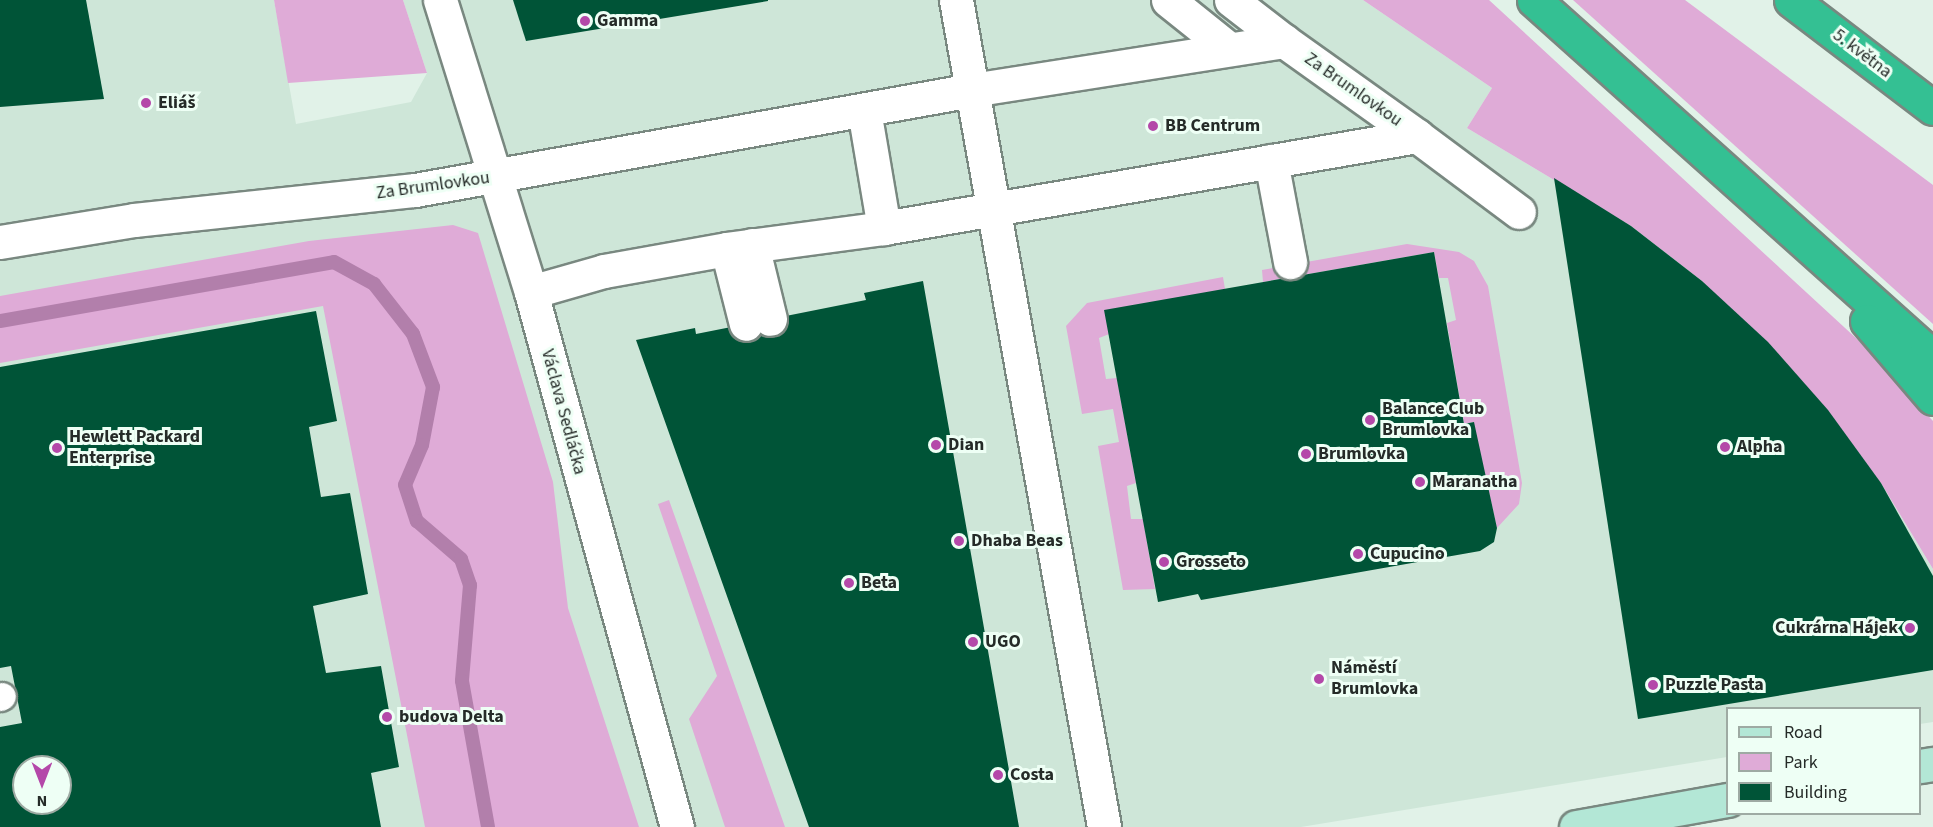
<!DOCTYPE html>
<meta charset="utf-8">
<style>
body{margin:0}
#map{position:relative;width:1933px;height:827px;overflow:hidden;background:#e1f2e8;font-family:"Source Sans 3",sans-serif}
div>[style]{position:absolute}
.built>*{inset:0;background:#cee6d8}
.green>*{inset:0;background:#dfabd7}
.stream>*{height:14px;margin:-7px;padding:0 7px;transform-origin:7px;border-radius:7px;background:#b27fab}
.building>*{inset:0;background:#005437}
.roads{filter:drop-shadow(2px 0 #798880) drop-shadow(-2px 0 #798880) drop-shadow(0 2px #798880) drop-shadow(0 -2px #798880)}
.service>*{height:27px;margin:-13.5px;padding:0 13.5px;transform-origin:13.5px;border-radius:13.5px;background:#fff}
.pedestrian>*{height:33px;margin:-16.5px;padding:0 16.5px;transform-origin:16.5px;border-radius:16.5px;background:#fff}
.minor>*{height:33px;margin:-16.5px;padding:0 16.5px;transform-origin:16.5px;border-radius:16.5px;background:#fff}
.secondary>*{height:33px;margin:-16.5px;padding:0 16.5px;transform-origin:16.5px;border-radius:16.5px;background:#b3e7d6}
.trunk>*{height:33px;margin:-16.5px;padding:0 16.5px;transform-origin:16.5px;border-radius:16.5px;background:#34c093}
.dots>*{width:16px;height:16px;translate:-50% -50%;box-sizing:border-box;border:3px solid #eefff5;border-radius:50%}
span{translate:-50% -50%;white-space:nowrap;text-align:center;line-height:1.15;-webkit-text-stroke:6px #eefff5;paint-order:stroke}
.poi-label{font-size:18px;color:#252b28;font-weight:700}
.left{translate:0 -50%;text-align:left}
.right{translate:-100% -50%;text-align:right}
.street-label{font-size:18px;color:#252b28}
.legend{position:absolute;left:1726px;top:707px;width:195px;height:108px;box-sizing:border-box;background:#eefff5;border:2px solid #9eaaa3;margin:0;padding:8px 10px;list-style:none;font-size:18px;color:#252b28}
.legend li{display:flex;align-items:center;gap:12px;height:30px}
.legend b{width:30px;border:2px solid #9eaaa3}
.north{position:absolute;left:12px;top:755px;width:60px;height:60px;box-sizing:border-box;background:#eefff5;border:2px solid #9eaaa3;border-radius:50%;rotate:180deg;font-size:16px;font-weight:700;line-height:24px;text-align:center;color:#252b28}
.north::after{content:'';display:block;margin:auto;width:21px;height:27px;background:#b448a9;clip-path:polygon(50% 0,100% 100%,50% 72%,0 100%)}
</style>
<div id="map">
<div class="built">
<div style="clip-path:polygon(evenodd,0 0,274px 0,296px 124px,411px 102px,427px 73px,403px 0,1363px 0,1492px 88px,1467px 128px,1631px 226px,1702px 281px,1881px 483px,1933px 569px,1933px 722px,1920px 724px,1920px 708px,1728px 708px,1727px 757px,1301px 827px,0 827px,0 0,24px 767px,60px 767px,60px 803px,24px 803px,24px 767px)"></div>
</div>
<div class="green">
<div style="clip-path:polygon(274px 0,403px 0,427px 73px,288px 83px)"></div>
<div style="clip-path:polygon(1363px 0,1489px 0,1857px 339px,1933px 421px,1933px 569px,1881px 483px,1702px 281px,1631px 226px,1467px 128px,1492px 88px)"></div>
<div style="clip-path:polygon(1573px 0,1685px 0,1933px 185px,1933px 324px)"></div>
<div style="clip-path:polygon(453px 225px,478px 233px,553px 482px,568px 608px,639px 827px,425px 827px,323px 306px,0 363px,0 296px,309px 241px)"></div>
<div style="clip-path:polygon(1407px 244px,1459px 252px,1474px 261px,1488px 286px,1522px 483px,1519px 504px,1497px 528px,1473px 422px,1464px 424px,1447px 323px,1456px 320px,1448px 278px,1439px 278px,1434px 252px,1263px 282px,1262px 270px)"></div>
<div style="clip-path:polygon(1223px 277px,1225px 289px,1099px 338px,1106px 379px,1117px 378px,1136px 483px,1127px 486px,1131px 519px,1143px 519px,1155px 589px,1123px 590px,1098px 446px,1119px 442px,1113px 409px,1082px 414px,1066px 326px,1087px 303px)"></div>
<div style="clip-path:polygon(669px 500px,785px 827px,725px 827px,689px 719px,717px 676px,658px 504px)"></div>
</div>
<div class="stream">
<div style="left:0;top:321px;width:339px;rotate:-10deg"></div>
<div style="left:334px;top:262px;width:46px;rotate:28.8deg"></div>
<div style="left:374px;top:284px;width:63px;rotate:52deg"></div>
<div style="left:413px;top:334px;width:57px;rotate:69.3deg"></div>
<div style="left:433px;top:387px;width:59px;rotate:100.7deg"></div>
<div style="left:422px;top:445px;width:43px;rotate:113deg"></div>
<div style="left:405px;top:485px;width:38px;rotate:72deg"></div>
<div style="left:417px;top:521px;width:58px;rotate:40.8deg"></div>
<div style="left:461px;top:559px;width:28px;rotate:71deg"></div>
<div style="left:470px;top:585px;width:96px;rotate:94.8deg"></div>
<div style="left:462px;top:681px;width:148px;rotate:79.9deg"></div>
</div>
<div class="building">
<div style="clip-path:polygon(0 0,86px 0,104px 99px,0 107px)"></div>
<div style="clip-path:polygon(513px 0,768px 0,768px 1px,526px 41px)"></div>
<div style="clip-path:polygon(1554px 178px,1631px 226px,1702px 281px,1768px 342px,1828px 410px,1881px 483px,1933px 576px,1933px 670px,1638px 719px)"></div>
<div style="clip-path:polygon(1434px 252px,1464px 424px,1474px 422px,1497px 528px,1494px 542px,1480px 551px,1201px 600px,1198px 594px,1158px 602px,1104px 310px)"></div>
<div style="clip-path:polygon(923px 281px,1019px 827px,809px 827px,636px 340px,695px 328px,696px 334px,866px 300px,864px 293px)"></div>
<div style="clip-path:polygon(evenodd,316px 311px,337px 421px,309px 427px,321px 497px,350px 493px,368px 594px,313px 606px,326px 673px,381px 666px,399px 767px,371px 773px,381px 827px,0 827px,0 727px,22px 723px,11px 666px,0 668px,0 367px,316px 311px,24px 767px,60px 767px,60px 803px,24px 803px,24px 767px)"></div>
</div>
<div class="roads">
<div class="service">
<div style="left:0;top:697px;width:2px;rotate:-27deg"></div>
</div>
<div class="pedestrian">
<div style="left:956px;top:0;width:840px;rotate:79.85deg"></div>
</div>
<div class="minor">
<div style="left:440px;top:0;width:306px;rotate:72.7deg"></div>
<div style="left:531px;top:292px;width:555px;rotate:74.74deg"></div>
<div style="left:1168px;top:0;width:77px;rotate:38.7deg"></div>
<div style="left:1231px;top:0;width:67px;rotate:37.7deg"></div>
<div style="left:864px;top:110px;width:120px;rotate:80.4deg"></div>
<div style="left:1417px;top:136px;width:127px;rotate:36.7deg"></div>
<div style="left:1271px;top:161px;width:103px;rotate:79.3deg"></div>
<div style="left:0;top:242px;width:136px;rotate:-9.3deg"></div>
<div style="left:134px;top:220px;width:283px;rotate:-6.1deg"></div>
<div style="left:415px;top:190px;width:566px;rotate:-10.18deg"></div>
<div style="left:972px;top:90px;width:316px;rotate:-8.9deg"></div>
<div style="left:1284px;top:41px;width:163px;rotate:35.5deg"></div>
<div style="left:1417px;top:136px;width:541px;rotate:170.21deg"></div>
<div style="left:884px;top:228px;width:158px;rotate:172.4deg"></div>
<div style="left:727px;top:249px;width:125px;rotate:169.9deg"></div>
<div style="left:604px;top:271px;width:76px;rotate:164deg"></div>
<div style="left:752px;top:245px;width:76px;rotate:76.3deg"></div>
<div style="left:727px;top:249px;width:77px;rotate:75.8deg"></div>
</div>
<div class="secondary">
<div style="left:1920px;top:766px;width:13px;rotate:-9deg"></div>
<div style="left:1576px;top:827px;width:154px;rotate:-10.1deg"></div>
</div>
<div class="trunk">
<div style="left:1534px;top:0;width:535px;rotate:41.82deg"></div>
<div style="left:1791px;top:0;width:178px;rotate:37.3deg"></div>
<div style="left:1867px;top:321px;width:101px;rotate:49.4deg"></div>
</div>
</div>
<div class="dots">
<div style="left:585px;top:21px;background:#b448a9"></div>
<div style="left:146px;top:103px;background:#b448a9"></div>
<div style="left:1153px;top:126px;background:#b448a9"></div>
<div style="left:1370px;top:420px;background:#b448a9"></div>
<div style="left:936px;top:445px;background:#b448a9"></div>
<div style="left:1725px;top:447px;background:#b448a9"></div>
<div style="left:57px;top:448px;background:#b448a9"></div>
<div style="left:1306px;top:454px;background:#b448a9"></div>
<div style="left:1420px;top:482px;background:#b448a9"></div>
<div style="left:959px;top:541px;background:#b448a9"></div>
<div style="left:1358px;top:554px;background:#b448a9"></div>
<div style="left:1164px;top:562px;background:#b448a9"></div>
<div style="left:849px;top:583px;background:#b448a9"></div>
<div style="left:1910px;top:628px;background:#b448a9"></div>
<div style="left:973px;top:642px;background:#b448a9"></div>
<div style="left:1319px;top:679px;background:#b448a9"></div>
<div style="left:1653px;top:685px;background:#b448a9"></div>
<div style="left:387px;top:717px;background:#b448a9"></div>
<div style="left:998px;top:775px;background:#b448a9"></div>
</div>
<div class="poi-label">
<span class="left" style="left:597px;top:21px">Gamma</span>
<span class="left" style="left:158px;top:103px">Eliáš</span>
<span class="left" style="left:1165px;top:126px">BB Centrum</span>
<span class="left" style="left:1382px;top:420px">Balance Club<br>Brumlovka</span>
<span class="left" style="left:69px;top:448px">Hewlett Packard<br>Enterprise</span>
<span class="left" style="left:948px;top:445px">Dian</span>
<span class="left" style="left:1737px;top:447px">Alpha</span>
<span class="left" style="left:1318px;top:454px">Brumlovka</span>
<span class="left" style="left:1432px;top:482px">Maranatha</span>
<span class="left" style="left:971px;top:541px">Dhaba Beas</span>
<span class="left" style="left:1370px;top:554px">Cupucino</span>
<span class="left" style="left:1176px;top:562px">Grosseto</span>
<span class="left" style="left:861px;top:583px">Beta</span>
<span class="right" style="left:1898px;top:628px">Cukrárna Hájek</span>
<span class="left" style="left:985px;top:642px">UGO</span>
<span class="left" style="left:1331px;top:679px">Náměstí<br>Brumlovka</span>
<span class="left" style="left:1665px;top:685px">Puzzle Pasta</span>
<span class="left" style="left:399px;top:717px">budova Delta</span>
<span class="left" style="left:1010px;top:775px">Costa</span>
</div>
<div class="street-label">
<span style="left:1862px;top:54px;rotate:37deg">5. května</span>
<span style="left:1353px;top:90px;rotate:35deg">Za Brumlovkou</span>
<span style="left:433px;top:186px;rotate:-8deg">Za Brumlovkou</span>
<span style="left:563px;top:412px;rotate:75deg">Václava Sedláčka</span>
</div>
<ul class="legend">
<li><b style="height:8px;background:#b3e7d6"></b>Road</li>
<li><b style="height:16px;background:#dfabd7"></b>Park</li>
<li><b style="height:16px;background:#005437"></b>Building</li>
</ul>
<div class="north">N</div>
</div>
